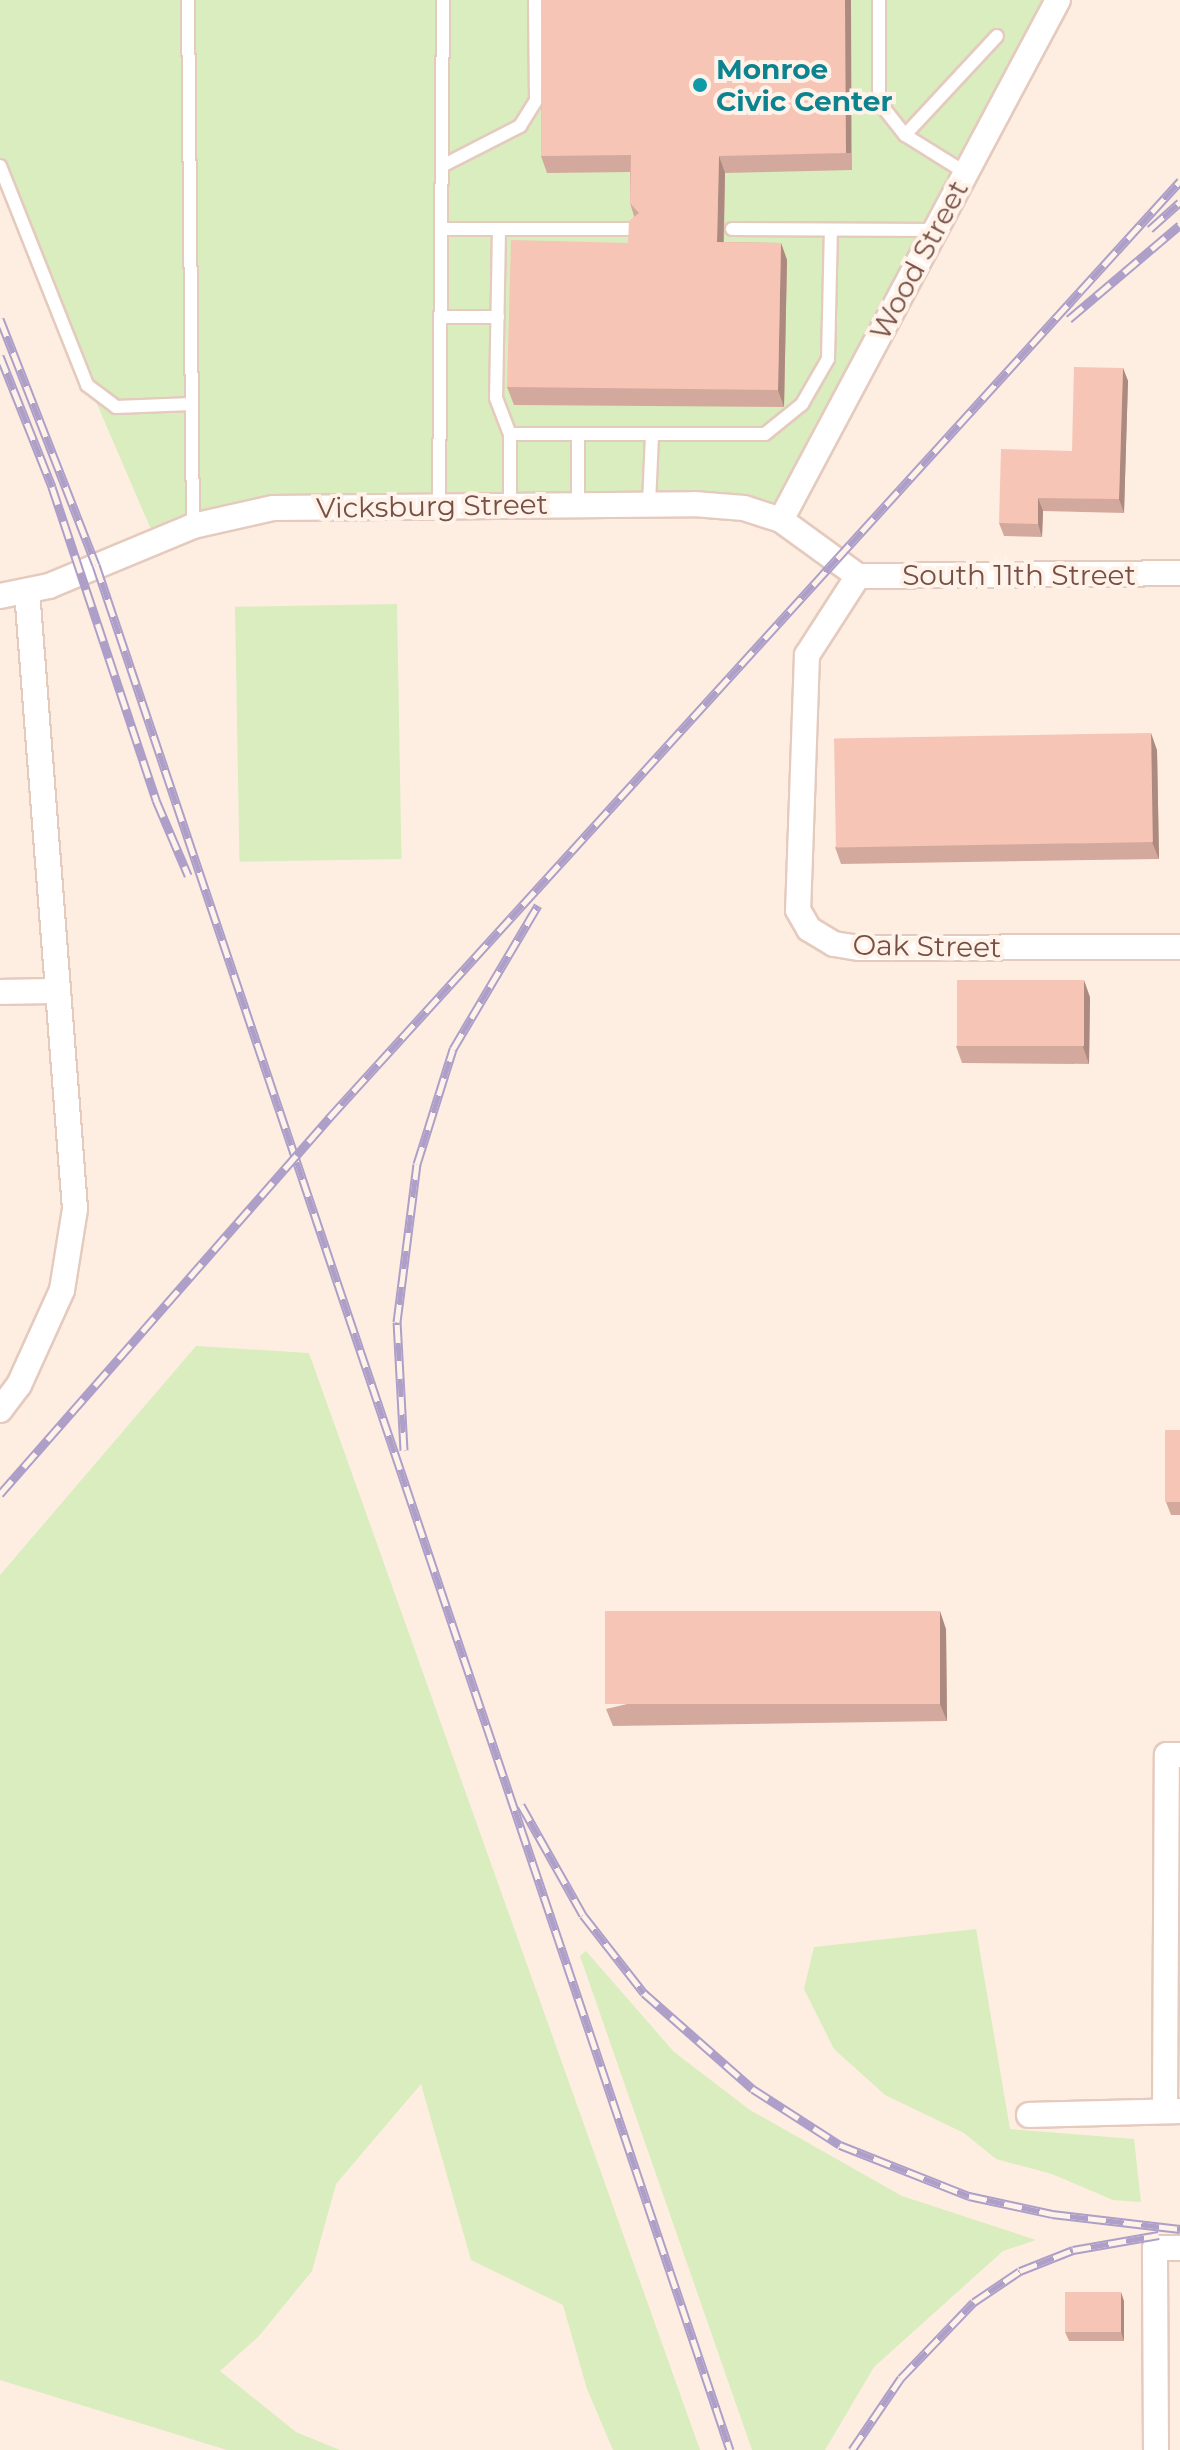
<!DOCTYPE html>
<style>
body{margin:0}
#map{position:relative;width:1180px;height:2450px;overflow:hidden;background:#feeee1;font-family:Montserrat,sans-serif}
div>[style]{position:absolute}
.green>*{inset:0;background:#d9edbe;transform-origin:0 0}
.roads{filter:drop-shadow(2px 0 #e5cabe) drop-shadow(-2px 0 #e5cabe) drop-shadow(0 2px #e5cabe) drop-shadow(0 -2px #e5cabe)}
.lane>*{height:12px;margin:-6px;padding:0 6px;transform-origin:6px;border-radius:6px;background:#fff}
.street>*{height:24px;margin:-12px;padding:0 12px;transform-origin:12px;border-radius:12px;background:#fff}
.rail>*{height:9px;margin-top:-4.5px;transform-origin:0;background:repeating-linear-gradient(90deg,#fff3e9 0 18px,#ae9fc8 0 36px);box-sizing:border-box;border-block:2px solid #ae9fc8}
.wall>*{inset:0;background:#d4a99d}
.shaded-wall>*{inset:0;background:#ac8a7f;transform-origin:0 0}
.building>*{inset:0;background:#f6c5b6;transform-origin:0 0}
.dots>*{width:22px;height:22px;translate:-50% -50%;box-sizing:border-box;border:4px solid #fff3e9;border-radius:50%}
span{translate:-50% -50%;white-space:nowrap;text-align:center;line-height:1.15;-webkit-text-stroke:8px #fff3e9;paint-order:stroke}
.culture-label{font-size:28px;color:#0d838f;font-weight:700}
.left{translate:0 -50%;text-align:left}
.street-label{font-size:28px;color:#784f45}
</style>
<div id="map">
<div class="green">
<div style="clip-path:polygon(0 0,1058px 0,781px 520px,744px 508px,273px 508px,156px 541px,0 179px)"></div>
<div style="left:397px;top:604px;width:255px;height:162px;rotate:89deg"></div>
<div style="clip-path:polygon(196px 1346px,309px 1353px,700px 2450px,613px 2450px,587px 2389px,563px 2305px,471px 2260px,421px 2084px,336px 2184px,312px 2271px,259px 2336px,220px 2371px,296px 2432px,340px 2450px,227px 2450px,0 2380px,0 1575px)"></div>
<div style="clip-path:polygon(976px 1929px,1010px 2129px,1134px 2139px,1141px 2202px,1113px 2200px,1052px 2174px,996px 2159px,964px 2133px,885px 2095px,834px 2049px,804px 1989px,814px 1947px)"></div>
<div style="clip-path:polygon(586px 1951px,674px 2052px,750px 2110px,902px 2196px,1036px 2240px,1003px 2251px,874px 2367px,825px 2450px,752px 2450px,580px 1956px)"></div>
</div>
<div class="roads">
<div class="lane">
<div style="left:188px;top:0;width:526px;rotate:89.46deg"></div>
<div style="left:879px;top:0;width:102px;rotate:90deg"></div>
<div style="left:879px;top:102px;width:42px;rotate:51.8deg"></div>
<div style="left:905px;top:135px;width:72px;rotate:31.9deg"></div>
<div style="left:905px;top:135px;width:135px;rotate:-47.1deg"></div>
<div style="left:0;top:166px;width:236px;rotate:68.3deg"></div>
<div style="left:87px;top:385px;width:36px;rotate:37deg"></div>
<div style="left:116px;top:407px;width:76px;rotate:-2.3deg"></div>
<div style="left:442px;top:166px;width:88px;rotate:-27.1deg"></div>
<div style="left:520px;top:126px;width:31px;rotate:-58deg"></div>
<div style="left:536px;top:100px;width:100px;rotate:-90.6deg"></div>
<div style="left:441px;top:229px;width:195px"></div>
<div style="left:499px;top:229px;width:169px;rotate:91deg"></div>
<div style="left:496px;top:398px;width:39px;rotate:69deg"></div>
<div style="left:732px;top:229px;width:203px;rotate:0.3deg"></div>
<div style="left:441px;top:317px;width:57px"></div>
<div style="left:649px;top:504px;width:70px;rotate:-87.5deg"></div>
<div style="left:578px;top:505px;width:70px;rotate:-90deg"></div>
<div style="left:439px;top:506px;width:506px;rotate:-89.55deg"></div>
<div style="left:510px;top:506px;width:72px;rotate:-90deg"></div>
<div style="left:510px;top:434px;width:255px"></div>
<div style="left:765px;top:434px;width:48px;rotate:-39deg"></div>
<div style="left:802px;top:404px;width:52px;rotate:-60deg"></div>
<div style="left:828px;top:359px;width:129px;rotate:-88.7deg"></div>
</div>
<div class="street">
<div style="left:781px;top:520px;width:589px;rotate:-61.96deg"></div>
<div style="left:858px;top:576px;width:94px;rotate:122.8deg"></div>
<div style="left:807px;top:655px;width:255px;rotate:92deg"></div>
<div style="left:798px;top:910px;width:22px;rotate:60deg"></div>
<div style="left:809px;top:929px;width:29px;rotate:31deg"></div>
<div style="left:834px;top:944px;width:26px;rotate:9deg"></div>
<div style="left:860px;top:948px;width:320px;rotate:-0.2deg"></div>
<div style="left:858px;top:576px;width:322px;rotate:-0.5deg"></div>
<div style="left:0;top:596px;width:50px;rotate:-11.5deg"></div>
<div style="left:49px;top:586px;width:156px;rotate:-22.6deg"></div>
<div style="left:193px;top:526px;width:82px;rotate:-12.7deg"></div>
<div style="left:273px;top:508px;width:421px;rotate:-0.5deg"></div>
<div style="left:694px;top:504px;width:50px;rotate:4.6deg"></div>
<div style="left:744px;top:508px;width:39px;rotate:18deg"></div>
<div style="left:781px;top:520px;width:95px;rotate:36deg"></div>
<div style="left:0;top:992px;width:55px;rotate:-1deg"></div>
<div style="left:0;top:1410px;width:31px;rotate:-53deg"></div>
<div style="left:19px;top:1385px;width:104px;rotate:-65.6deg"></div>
<div style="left:62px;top:1290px;width:82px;rotate:-80.9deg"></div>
<div style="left:75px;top:1209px;width:620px;rotate:-94.44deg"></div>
<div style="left:1165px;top:2111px;width:356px;rotate:-89.7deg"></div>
<div style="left:1167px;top:1755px;width:13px"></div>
<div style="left:1029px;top:2115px;width:151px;rotate:-1.5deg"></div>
<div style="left:1156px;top:2450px;width:202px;rotate:-90.3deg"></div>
<div style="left:1155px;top:2248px;width:25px"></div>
</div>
</div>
<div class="rail">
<div style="left:1150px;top:229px;width:40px;rotate:-42deg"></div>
<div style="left:0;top:319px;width:264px;rotate:68.7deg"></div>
<div style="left:96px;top:565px;width:1989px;rotate:71.41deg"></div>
<div style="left:1069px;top:319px;width:145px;rotate:-40.3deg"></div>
<div style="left:0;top:356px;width:141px;rotate:68.3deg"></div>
<div style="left:52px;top:487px;width:330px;rotate:71.6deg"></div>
<div style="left:156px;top:800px;width:82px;rotate:66.9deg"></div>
<div style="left:404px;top:1450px;width:128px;rotate:-93.1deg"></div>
<div style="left:397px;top:1322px;width:159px;rotate:-82.8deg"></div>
<div style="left:417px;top:1164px;width:121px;rotate:-72.6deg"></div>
<div style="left:453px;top:1049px;width:167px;rotate:-59.4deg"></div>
<div style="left:0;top:1494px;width:500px;rotate:-48.8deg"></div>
<div style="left:329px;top:1118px;width:1266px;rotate:-47.75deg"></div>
<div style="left:521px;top:1805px;width:126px;rotate:60.6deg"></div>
<div style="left:583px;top:1915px;width:99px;rotate:52deg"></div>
<div style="left:644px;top:1993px;width:145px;rotate:41.4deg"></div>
<div style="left:753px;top:2089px;width:103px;rotate:32.8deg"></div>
<div style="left:840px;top:2145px;width:139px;rotate:21.6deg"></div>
<div style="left:969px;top:2196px;width:85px;rotate:12.2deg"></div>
<div style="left:1052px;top:2214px;width:129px;rotate:6.7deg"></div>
<div style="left:852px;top:2450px;width:87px;rotate:-55.8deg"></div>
<div style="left:901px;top:2378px;width:105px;rotate:-46.2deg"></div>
<div style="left:974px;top:2302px;width:55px;rotate:-34deg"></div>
<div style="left:1020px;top:2271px;width:57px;rotate:-21.6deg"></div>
<div style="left:1073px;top:2250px;width:87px;rotate:-9.9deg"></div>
</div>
<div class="wall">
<div style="clip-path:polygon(542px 0,851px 0,852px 170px,725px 173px,724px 242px,781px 243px,787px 260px,784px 407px,514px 405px,507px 387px,628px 243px,634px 216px,630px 203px,630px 172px,547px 173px,541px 156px)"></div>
<div style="clip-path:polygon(1123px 368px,1128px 381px,1124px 513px,1043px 511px,1042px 537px,1004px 536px,999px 523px,1072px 451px)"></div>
<div style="clip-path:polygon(1157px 750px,1159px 859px,841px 864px,835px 847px)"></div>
<div style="clip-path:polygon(1090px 997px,1089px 1064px,962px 1063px,956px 1046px)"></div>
<div style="clip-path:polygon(1180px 1430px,1180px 1515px,1171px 1515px,1166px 1502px)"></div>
<div style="clip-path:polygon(946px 1629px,947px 1721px,613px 1726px,606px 1709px)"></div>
<div style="clip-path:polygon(1124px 2301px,1124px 2341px,1069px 2341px,1065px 2332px)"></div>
</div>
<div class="shaded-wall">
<div style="left:845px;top:0;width:6px;height:153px"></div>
<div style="clip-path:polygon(719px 156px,725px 173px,723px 259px,717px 242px)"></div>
<div style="clip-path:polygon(781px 243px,787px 260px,784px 407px,778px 390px)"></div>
<div style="clip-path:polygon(1123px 368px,1128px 381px,1124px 513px,1119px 499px)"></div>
<div style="clip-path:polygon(1038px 498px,1043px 511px,1042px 537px,1038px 524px)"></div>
<div style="clip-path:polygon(1151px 733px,1157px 750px,1159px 859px,1152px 842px)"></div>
<div style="clip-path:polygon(1084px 980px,1090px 997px,1089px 1064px,1083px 1047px)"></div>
<div style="clip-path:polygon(940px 1611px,946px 1629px,947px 1721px,940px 1704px)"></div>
<div style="clip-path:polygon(1121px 2292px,1124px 2301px,1124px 2341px,1121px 2332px)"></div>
</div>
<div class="building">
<div style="clip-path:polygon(542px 0,845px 0,846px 153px,719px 156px,717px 242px,781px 243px,778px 390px,507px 387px,511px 240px,628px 243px,629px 221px,639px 213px,630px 203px,631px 155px,541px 156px)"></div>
<div style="clip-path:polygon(1074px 367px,1123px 368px,1119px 499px,1038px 498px,1038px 524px,999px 523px,1001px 449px,1072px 451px)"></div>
<div style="left:1151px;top:733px;width:109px;height:317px;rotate:89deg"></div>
<div style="left:957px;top:980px;width:127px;height:66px"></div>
<div style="left:1165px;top:1430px;width:15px;height:72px"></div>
<div style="left:940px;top:1611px;width:93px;height:335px;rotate:90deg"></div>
<div style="left:1065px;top:2292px;width:56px;height:40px"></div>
</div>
<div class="dots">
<div style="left:700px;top:85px;background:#0f9aa8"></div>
</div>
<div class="culture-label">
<span class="left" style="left:716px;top:85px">Monroe<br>Civic Center</span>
</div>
<div class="street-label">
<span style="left:919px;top:260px;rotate:-62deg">Wood Street</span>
<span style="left:432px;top:506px;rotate:-1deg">Vicksburg Street</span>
<span style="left:1019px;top:575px">South 11th Street</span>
<span style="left:927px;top:946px;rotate:1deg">Oak Street</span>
</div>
</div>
